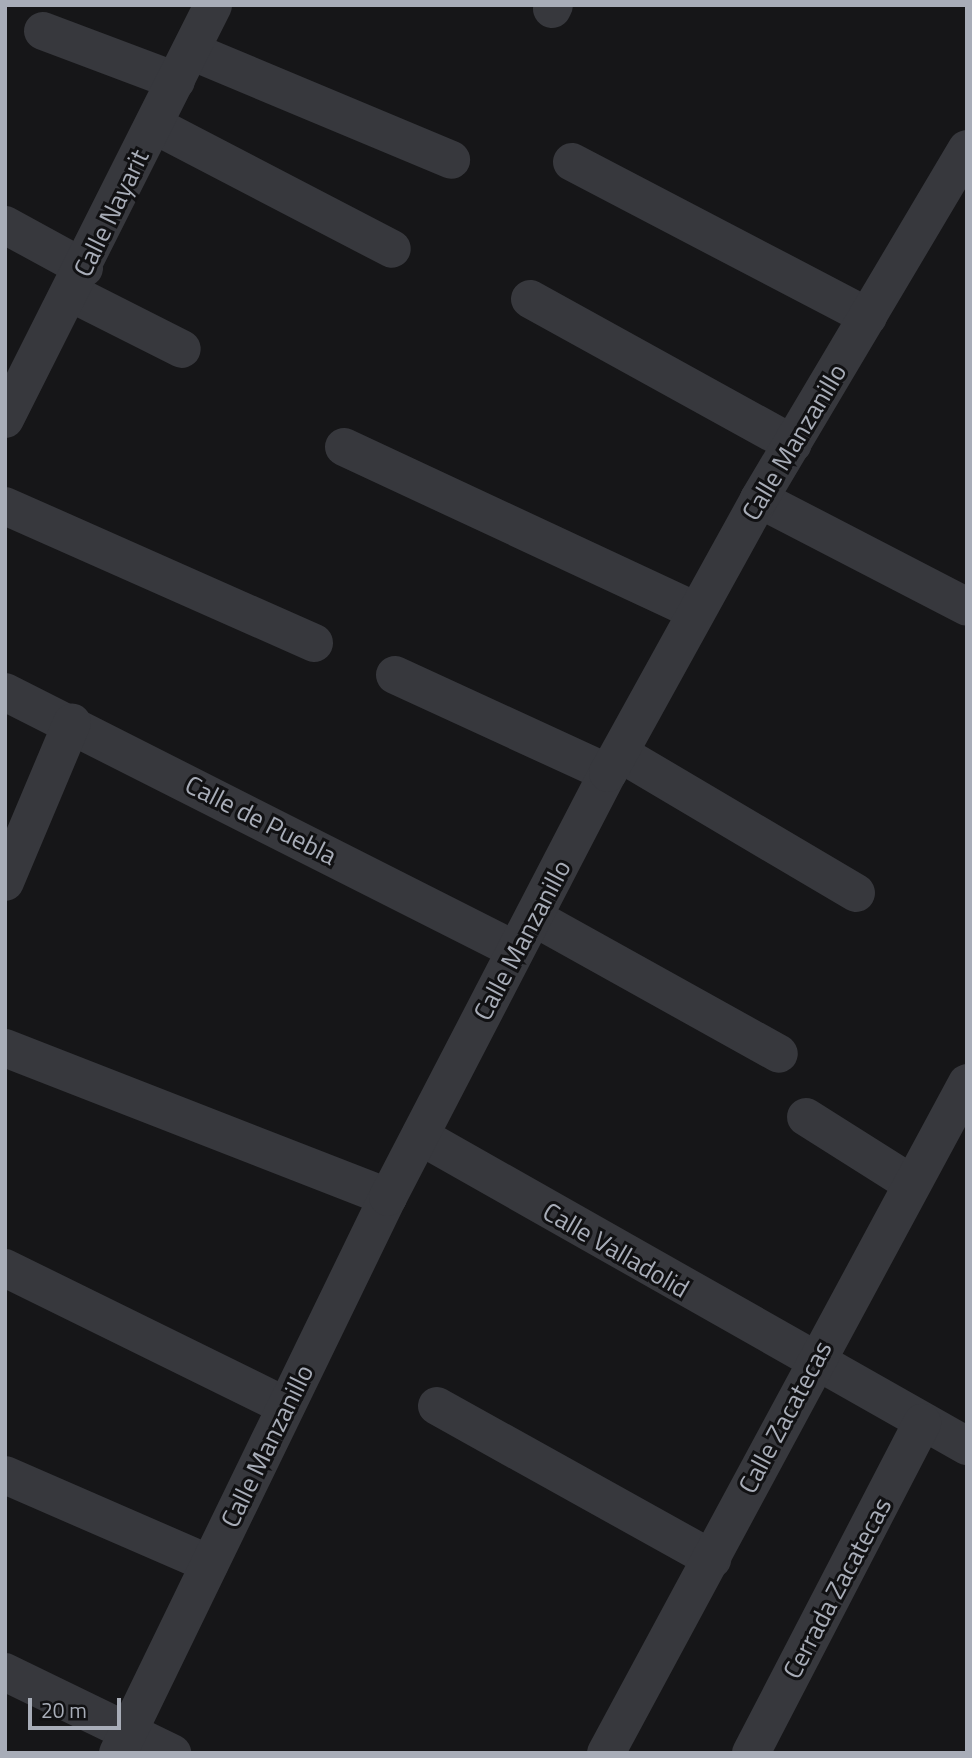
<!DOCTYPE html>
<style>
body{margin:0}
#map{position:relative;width:972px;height:1758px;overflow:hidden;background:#161618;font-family:"Titillium Web",sans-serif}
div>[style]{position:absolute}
.minor>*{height:38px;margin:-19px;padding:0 19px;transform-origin:19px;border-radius:19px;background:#37383d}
span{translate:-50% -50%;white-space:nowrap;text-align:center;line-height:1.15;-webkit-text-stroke:6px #111113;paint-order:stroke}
.street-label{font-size:26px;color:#a8adb8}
.frame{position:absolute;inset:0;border:7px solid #a8adb8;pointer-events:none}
.scale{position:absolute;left:28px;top:1698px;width:93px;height:32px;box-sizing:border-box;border:4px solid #a8adb8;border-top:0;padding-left:9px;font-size:21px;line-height:24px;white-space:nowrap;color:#a8adb8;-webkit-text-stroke:5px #111113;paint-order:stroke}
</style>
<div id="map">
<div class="minor">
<div style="left:552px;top:9px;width:4px;rotate:-63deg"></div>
<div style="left:43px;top:31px;width:142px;rotate:20.6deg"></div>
<div style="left:191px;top:51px;width:282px;rotate:22.7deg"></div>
<div style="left:154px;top:125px;width:268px;rotate:27.5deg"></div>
<div style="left:572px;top:162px;width:334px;rotate:27.6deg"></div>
<div style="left:5px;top:225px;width:90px;rotate:28.6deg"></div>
<div style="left:71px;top:293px;width:124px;rotate:26.8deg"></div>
<div style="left:530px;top:299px;width:300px;rotate:28.9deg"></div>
<div style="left:5px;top:419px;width:463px;rotate:-63.3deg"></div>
<div style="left:344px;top:447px;width:388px;rotate:25deg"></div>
<div style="left:759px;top:499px;width:234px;rotate:27.4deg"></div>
<div style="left:5px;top:506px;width:338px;rotate:23.9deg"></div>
<div style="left:395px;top:675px;width:234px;rotate:24.7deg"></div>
<div style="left:5px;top:692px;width:572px;rotate:26.83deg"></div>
<div style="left:621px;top:754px;width:273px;rotate:30.6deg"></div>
<div style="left:5px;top:882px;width:173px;rotate:-67.2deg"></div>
<div style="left:535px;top:918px;width:279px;rotate:29.1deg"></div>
<div style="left:5px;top:1048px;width:411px;rotate:21.3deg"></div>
<div style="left:806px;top:1117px;width:125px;rotate:32.3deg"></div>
<div style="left:420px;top:1136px;width:629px;rotate:29.54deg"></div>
<div style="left:5px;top:1268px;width:312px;rotate:26.2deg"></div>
<div style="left:437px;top:1406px;width:315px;rotate:29.1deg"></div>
<div style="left:5px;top:1475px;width:223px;rotate:23.5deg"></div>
<div style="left:5px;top:1672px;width:186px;rotate:25.9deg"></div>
<div style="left:118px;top:1753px;width:618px;rotate:-64.1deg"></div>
<div style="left:388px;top:1197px;width:478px;rotate:-62.6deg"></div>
<div style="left:608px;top:773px;width:313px;rotate:-61.1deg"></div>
<div style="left:759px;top:499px;width:407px;rotate:-59.3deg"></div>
<div style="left:606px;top:1753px;width:761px;rotate:-61.68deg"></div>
<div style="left:751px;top:1753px;width:372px;rotate:-62.6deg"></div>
</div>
<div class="street-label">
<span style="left:111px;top:213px;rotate:-64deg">Calle Nayarit</span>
<span style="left:794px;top:442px;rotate:-59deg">Calle Manzanillo</span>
<span style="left:261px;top:820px;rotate:27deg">Calle de Puebla</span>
<span style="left:522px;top:940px;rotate:-62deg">Calle Manzanillo</span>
<span style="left:616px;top:1250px;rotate:30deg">Calle Valladolid</span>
<span style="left:785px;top:1417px;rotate:-62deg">Calle Zacatecas</span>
<span style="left:267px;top:1446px;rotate:-64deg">Calle Manzanillo</span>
<span style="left:837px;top:1588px;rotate:-62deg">Cerrada Zacatecas</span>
</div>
<div class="frame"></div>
<div class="scale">20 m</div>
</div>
